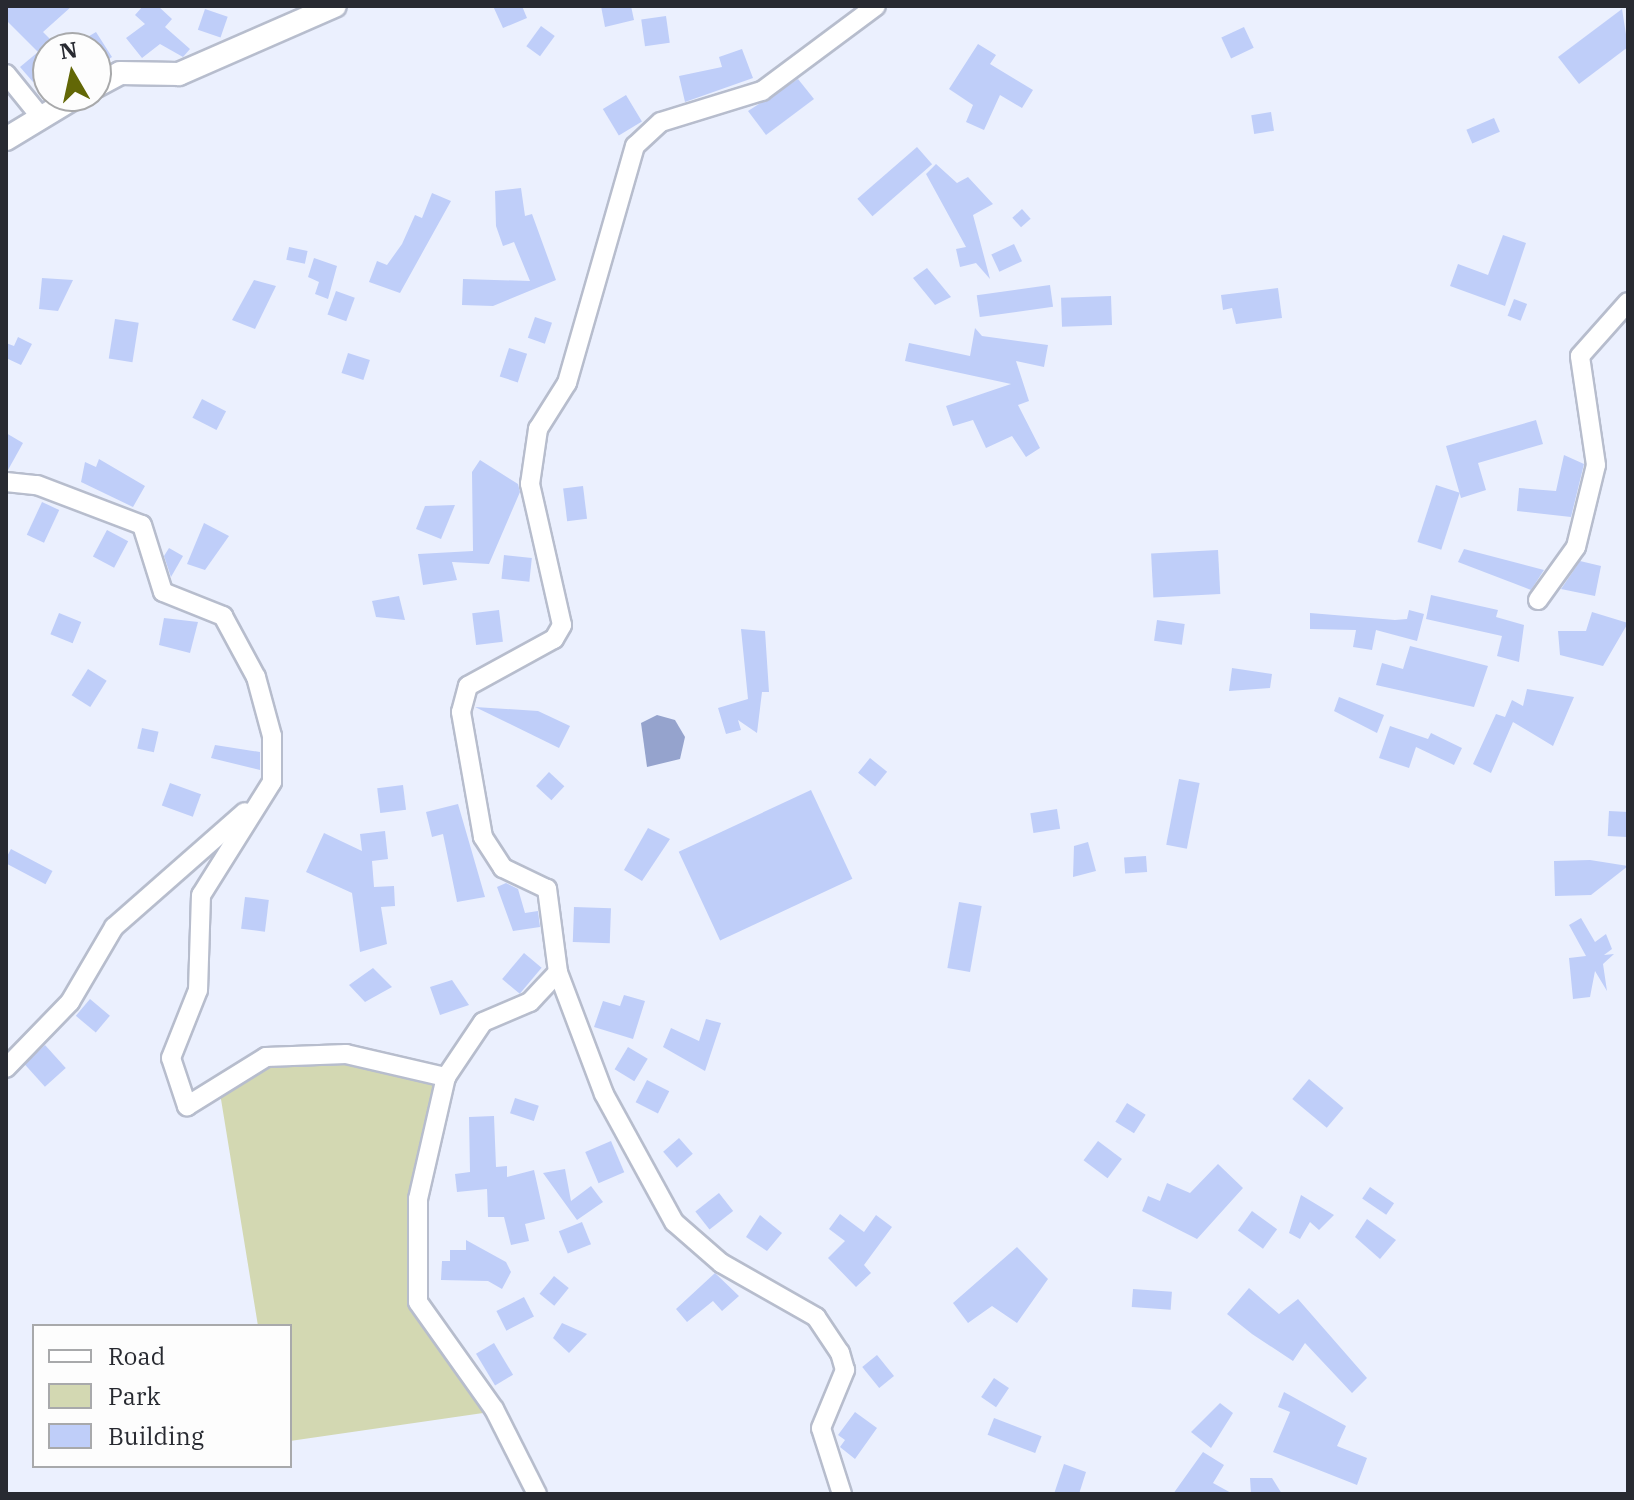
<!DOCTYPE html>
<style>
body{margin:0}
#map{position:relative;width:1634px;height:1500px;overflow:hidden;background:#ebf0fe;font-family:"IBM Plex Serif",serif}
div>[style]{position:absolute}
.green>*{inset:0;background:#d3d8b2}
.water>*{inset:0;background:#95a3cd}
.building>*{inset:0;background:#bfcef9;transform-origin:0 0}
.roads{filter:drop-shadow(2px 0 #b7bdcd) drop-shadow(-2px 0 #b7bdcd) drop-shadow(0 2px #b7bdcd) drop-shadow(0 -2px #b7bdcd)}
.minor>*{height:18px;margin:-9px;padding:0 9px;transform-origin:9px;border-radius:9px;background:#fff}
.tertiary>*{height:22px;margin:-11px;padding:0 11px;transform-origin:11px;border-radius:11px;background:#fff}
span{translate:-50% -50%;white-space:nowrap;text-align:center;line-height:1.15;-webkit-text-stroke:6px #fdfdfd;paint-order:stroke}
.frame{position:absolute;inset:0;border:8px solid #282a31;pointer-events:none}
.legend{position:absolute;left:32px;top:1324px;width:260px;height:144px;box-sizing:border-box;background:#fdfdfd;border:2px solid #a8a9ab;margin:0;padding:10px 14px;list-style:none;font-size:24px;color:#282a31}
.legend li{display:flex;align-items:center;gap:16px;height:40px}
.legend b{width:40px;border:2px solid #a8a9ab}
.north{position:absolute;left:32px;top:32px;width:80px;height:80px;box-sizing:border-box;background:#fdfdfd;border:2px solid #a8a9ab;border-radius:50%;rotate:351deg;font-size:22px;font-weight:700;line-height:32px;text-align:center;color:#282a31}
.north::after{content:'';display:block;margin:auto;width:28px;height:36px;background:#626706;clip-path:polygon(50% 0,100% 100%,50% 72%,0 100%)}
</style>
<div id="map">
<div class="green">
<div style="clip-path:polygon(343px 1061px,446px 1077px,411px 1300px,490px 1412px,290px 1441px,290px 1326px,258px 1326px,219px 1087px,269px 1064px)"></div>
</div>
<div class="water">
<div style="clip-path:polygon(657px 715px,675px 720px,685px 737px,680px 759px,647px 767px,641px 723px)"></div>
</div>
<div class="building">
<div style="clip-path:polygon(6px 6px,72px 6px,43px 32px,51px 40px,38px 52px,6px 20px)"></div>
<div style="clip-path:polygon(143px 6px,158px 6px,172px 19px,165px 27px,190px 49px,183px 57px,160px 44px,142px 58px,126px 38px,145px 24px,135px 15px)"></div>
<div style="clip-path:polygon(493px 6px,522px 6px,527px 18px,503px 28px)"></div>
<div style="clip-path:polygon(601px 6px,631px 6px,634px 20px,605px 27px)"></div>
<div style="left:205px;top:9px;width:24px;height:22px;rotate:19deg"></div>
<div style="clip-path:polygon(1622px 9px,1628px 47px,1579px 84px,1558px 57px)"></div>
<div style="left:666px;top:16px;width:27px;height:25px;rotate:82deg"></div>
<div style="left:541px;top:26px;width:17px;height:25px;rotate:36deg"></div>
<div style="left:1244px;top:27px;width:23px;height:25px;rotate:65deg"></div>
<div style="clip-path:polygon(96px 32px,112px 57px,96px 67px,96px 48px,69px 48px)"></div>
<div style="clip-path:polygon(978px 44px,996px 55px,990px 64px,1033px 90px,1022px 108px,1000px 95px,984px 130px,966px 122px,973px 105px,949px 89px)"></div>
<div style="clip-path:polygon(742px 49px,753px 78px,685px 102px,679px 76px,722px 67px,719px 57px)"></div>
<div style="clip-path:polygon(38px 52px,48px 70px,33px 82px,20px 67px)"></div>
<div style="clip-path:polygon(798px 79px,814px 99px,766px 135px,748px 111px)"></div>
<div style="left:626px;top:95px;width:31px;height:27px;rotate:59deg"></div>
<div style="left:1271px;top:112px;width:19px;height:20px;rotate:81deg"></div>
<div style="left:1494px;top:118px;width:15px;height:30px;rotate:67deg"></div>
<div style="left:917px;top:147px;width:23px;height:79px;rotate:49deg"></div>
<div style="clip-path:polygon(936px 164px,957px 183px,968px 177px,993px 204px,973px 215px,990px 279px,976px 263px,960px 267px,956px 249px,966px 247px,926px 174px)"></div>
<div style="clip-path:polygon(521px 188px,525px 216px,532px 214px,556px 280px,493px 306px,462px 305px,463px 279px,530px 281px,514px 242px,503px 246px,496px 226px,495px 191px)"></div>
<div style="clip-path:polygon(432px 193px,451px 201px,400px 293px,369px 282px,377px 261px,387px 265px,402px 244px,415px 215px,422px 218px)"></div>
<div style="left:1022px;top:209px;width:13px;height:13px;rotate:48deg"></div>
<div style="clip-path:polygon(1503px 235px,1526px 243px,1505px 306px,1450px 286px,1458px 264px,1488px 275px)"></div>
<div style="left:1014px;top:244px;width:19px;height:25px;rotate:65deg"></div>
<div style="left:289px;top:247px;width:19px;height:13px;rotate:12deg"></div>
<div style="clip-path:polygon(314px 258px,337px 266px,328px 299px,315px 294px,319px 282px,308px 277px)"></div>
<div style="clip-path:polygon(927px 268px,951px 297px,935px 305px,913px 278px)"></div>
<div style="clip-path:polygon(42px 278px,73px 280px,58px 311px,39px 309px)"></div>
<div style="clip-path:polygon(254px 280px,276px 286px,255px 329px,232px 320px)"></div>
<div style="left:1050px;top:285px;width:22px;height:74px;rotate:82deg"></div>
<div style="clip-path:polygon(1278px 288px,1282px 318px,1236px 324px,1232px 308px,1223px 310px,1221px 295px)"></div>
<div style="left:336px;top:291px;width:20px;height:25px;rotate:20deg"></div>
<div style="left:1111px;top:296px;width:29px;height:50px;rotate:88deg"></div>
<div style="left:1514px;top:299px;width:14px;height:18px;rotate:21deg"></div>
<div style="left:535px;top:317px;width:18px;height:22px;rotate:19deg"></div>
<div style="left:115px;top:319px;width:24px;height:40px;rotate:9deg"></div>
<div style="clip-path:polygon(975px 328px,982px 336px,1048px 345px,1044px 367px,1016px 361px,1029px 401px,1018px 405px,1040px 448px,1026px 457px,1012px 436px,986px 448px,973px 420px,953px 426px,946px 406px,1011px 384px,905px 361px,909px 343px,970px 356px)"></div>
<div style="clip-path:polygon(18px 337px,32px 344px,21px 365px,6px 358px,6px 343px,14px 346px)"></div>
<div style="left:509px;top:348px;width:19px;height:30px;rotate:18deg"></div>
<div style="left:348px;top:353px;width:23px;height:21px;rotate:18deg"></div>
<div style="left:202px;top:399px;width:27px;height:21px;rotate:27deg"></div>
<div style="clip-path:polygon(1536px 420px,1543px 444px,1478px 463px,1486px 490px,1461px 498px,1446px 446px)"></div>
<div style="clip-path:polygon(6px 433px,23px 443px,8px 470px,6px 470px)"></div>
<div style="clip-path:polygon(1564px 455px,1584px 464px,1571px 517px,1517px 511px,1519px 488px,1556px 491px)"></div>
<div style="clip-path:polygon(99px 459px,145px 486px,133px 507px,81px 482px,85px 462px,96px 467px)"></div>
<div style="clip-path:polygon(480px 460px,518px 484px,520px 492px,489px 564px,452px 562px,457px 580px,423px 585px,418px 554px,473px 551px,472px 472px)"></div>
<div style="left:1436px;top:485px;width:25px;height:60px;rotate:18deg"></div>
<div style="left:583px;top:486px;width:33px;height:20px;rotate:83deg"></div>
<div style="left:42px;top:502px;width:19px;height:36px;rotate:25deg"></div>
<div style="clip-path:polygon(455px 505px,441px 539px,416px 529px,425px 506px)"></div>
<div style="clip-path:polygon(204px 523px,229px 536px,205px 570px,187px 564px)"></div>
<div style="left:107px;top:530px;width:24px;height:30px;rotate:28deg"></div>
<div style="clip-path:polygon(169px 548px,183px 556px,171px 577px,164px 556px)"></div>
<div style="clip-path:polygon(1464px 549px,1544px 570px,1531px 590px,1458px 562px)"></div>
<div style="left:1218px;top:550px;width:44px;height:67px;rotate:87deg"></div>
<div style="left:504px;top:555px;width:28px;height:24px;rotate:6deg"></div>
<div style="clip-path:polygon(1580px 561px,1601px 566px,1595px 596px,1561px 589px)"></div>
<div style="clip-path:polygon(1431px 595px,1498px 610px,1496px 617px,1524px 625px,1519px 662px,1497px 656px,1502px 636px,1426px 619px)"></div>
<div style="clip-path:polygon(399px 596px,405px 620px,376px 617px,372px 601px)"></div>
<div style="left:499px;top:610px;width:32px;height:27px;rotate:83deg"></div>
<div style="clip-path:polygon(1409px 610px,1424px 614px,1417px 641px,1376px 630px,1372px 650px,1353px 647px,1356px 630px,1310px 629px,1310px 613px,1395px 620px,1407px 619px)"></div>
<div style="clip-path:polygon(1592px 612px,1628px 623px,1603px 666px,1560px 655px,1558px 631px,1586px 631px)"></div>
<div style="left:59px;top:613px;width:24px;height:23px;rotate:22deg"></div>
<div style="clip-path:polygon(164px 618px,198px 622px,190px 653px,159px 645px)"></div>
<div style="left:1157px;top:620px;width:28px;height:21px;rotate:8deg"></div>
<div style="clip-path:polygon(741px 629px,765px 631px,769px 692px,762px 692px,757px 733px,738px 720px,741px 730px,726px 734px,718px 708px,748px 699px)"></div>
<div style="clip-path:polygon(1410px 646px,1488px 666px,1474px 707px,1376px 685px,1382px 663px,1403px 669px)"></div>
<div style="clip-path:polygon(1232px 668px,1272px 674px,1270px 688px,1229px 691px)"></div>
<div style="left:88px;top:669px;width:22px;height:31px;rotate:32deg"></div>
<div style="clip-path:polygon(1527px 689px,1574px 697px,1553px 746px,1513px 722px,1491px 773px,1473px 764px,1496px 714px,1505px 717px,1512px 700px,1523px 706px)"></div>
<div style="clip-path:polygon(1339px 697px,1384px 715px,1377px 733px,1334px 711px)"></div>
<div style="clip-path:polygon(475px 707px,538px 711px,570px 726px,559px 748px)"></div>
<div style="clip-path:polygon(1390px 726px,1428px 739px,1431px 733px,1462px 748px,1454px 765px,1416px 747px,1409px 768px,1379px 758px)"></div>
<div style="left:142px;top:728px;width:17px;height:21px;rotate:13deg"></div>
<div style="clip-path:polygon(215px 745px,260px 752px,260px 770px,211px 758px)"></div>
<div style="left:870px;top:758px;width:22px;height:19px;rotate:39deg"></div>
<div style="left:549px;top:772px;width:21px;height:19px;rotate:43deg"></div>
<div style="left:1179px;top:779px;width:21px;height:67px;rotate:11deg"></div>
<div style="left:170px;top:783px;width:33px;height:24px;rotate:20deg"></div>
<div style="left:403px;top:785px;width:25px;height:26px;rotate:83deg"></div>
<div style="left:811px;top:790px;width:98px;height:146px;rotate:65deg"></div>
<div style="clip-path:polygon(458px 804px,485px 897px,457px 902px,443px 834px,432px 837px,426px 812px)"></div>
<div style="left:1057px;top:809px;width:20px;height:27px;rotate:81deg"></div>
<div style="left:1609px;top:811px;width:19px;height:25px;rotate:3deg"></div>
<div style="clip-path:polygon(648px 828px,670px 839px,642px 881px,624px 870px)"></div>
<div style="clip-path:polygon(385px 831px,388px 859px,372px 861px,374px 887px,394px 886px,395px 906px,381px 907px,387px 944px,360px 952px,352px 893px,306px 872px,324px 833px,362px 851px,360px 834px)"></div>
<div style="clip-path:polygon(1088px 842px,1096px 871px,1073px 877px,1074px 846px)"></div>
<div style="left:11px;top:849px;width:47px;height:15px;rotate:28deg"></div>
<div style="left:1146px;top:856px;width:16px;height:22px;rotate:86deg"></div>
<div style="clip-path:polygon(1590px 860px,1628px 866px,1591px 895px,1555px 896px,1554px 861px)"></div>
<div style="clip-path:polygon(506px 883px,518px 889px,525px 913px,538px 911px,540px 927px,513px 931px,497px 887px)"></div>
<div style="left:245px;top:897px;width:24px;height:32px;rotate:7deg"></div>
<div style="left:959px;top:902px;width:23px;height:67px;rotate:10deg"></div>
<div style="left:574px;top:907px;width:37px;height:35px;rotate:2deg"></div>
<div style="clip-path:polygon(1581px 918px,1595px 942px,1606px 934px,1612px 949px,1604px 955px,1614px 954px,1603px 964px,1607px 991px,1595px 971px,1590px 997px,1573px 999px,1569px 958px,1586px 956px,1569px 925px)"></div>
<div style="left:524px;top:953px;width:23px;height:34px;rotate:40deg"></div>
<div style="clip-path:polygon(373px 968px,392px 987px,365px 1002px,349px 985px)"></div>
<div style="clip-path:polygon(452px 980px,469px 1005px,440px 1015px,430px 987px)"></div>
<div style="clip-path:polygon(624px 995px,645px 1001px,633px 1039px,594px 1027px,603px 1001px,620px 1006px)"></div>
<div style="left:90px;top:999px;width:26px;height:22px;rotate:40deg"></div>
<div style="clip-path:polygon(706px 1019px,721px 1023px,705px 1071px,663px 1047px,671px 1028px,699px 1041px)"></div>
<div style="left:45px;top:1045px;width:31px;height:28px;rotate:48deg"></div>
<div style="left:628px;top:1047px;width:23px;height:26px;rotate:31deg"></div>
<div style="left:1309px;top:1079px;width:45px;height:26px;rotate:40deg"></div>
<div style="left:647px;top:1080px;width:25px;height:25px;rotate:27deg"></div>
<div style="left:515px;top:1098px;width:25px;height:16px;rotate:18deg"></div>
<div style="left:1127px;top:1103px;width:22px;height:22px;rotate:32deg"></div>
<div style="clip-path:polygon(494px 1116px,496px 1167px,507px 1166px,507px 1177px,534px 1170px,545px 1219px,525px 1224px,529px 1241px,511px 1245px,504px 1217px,488px 1217px,487px 1189px,457px 1192px,455px 1174px,470px 1172px,469px 1117px)"></div>
<div style="left:679px;top:1138px;width:21px;height:21px;rotate:49deg"></div>
<div style="left:611px;top:1141px;width:34px;height:28px;rotate:67deg"></div>
<div style="left:1098px;top:1141px;width:30px;height:24px;rotate:37deg"></div>
<div style="clip-path:polygon(1218px 1164px,1243px 1188px,1197px 1239px,1142px 1211px,1148px 1196px,1160px 1201px,1167px 1183px,1190px 1193px)"></div>
<div style="clip-path:polygon(565px 1169px,571px 1201px,591px 1186px,603px 1202px,577px 1220px,543px 1173px)"></div>
<div style="left:1370px;top:1187px;width:29px;height:14px;rotate:34deg"></div>
<div style="left:719px;top:1193px;width:23px;height:30px;rotate:52deg"></div>
<div style="clip-path:polygon(1301px 1195px,1334px 1215px,1319px 1230px,1310px 1222px,1300px 1239px,1289px 1233px)"></div>
<div style="left:1252px;top:1211px;width:31px;height:24px;rotate:36deg"></div>
<div style="clip-path:polygon(840px 1214px,864px 1232px,876px 1215px,892px 1227px,864px 1265px,871px 1273px,856px 1287px,828px 1258px,845px 1241px,829px 1229px)"></div>
<div style="clip-path:polygon(760px 1215px,782px 1233px,767px 1251px,746px 1237px)"></div>
<div style="clip-path:polygon(1367px 1219px,1396px 1240px,1380px 1259px,1355px 1237px)"></div>
<div style="left:582px;top:1222px;width:24px;height:25px;rotate:68deg"></div>
<div style="clip-path:polygon(466px 1240px,506px 1262px,511px 1272px,502px 1289px,488px 1281px,441px 1280px,442px 1261px,450px 1261px,450px 1250px,466px 1250px)"></div>
<div style="clip-path:polygon(1017px 1247px,1048px 1279px,1017px 1323px,992px 1306px,968px 1323px,953px 1303px)"></div>
<div style="clip-path:polygon(715px 1273px,739px 1296px,722px 1311px,713px 1301px,687px 1322px,676px 1309px)"></div>
<div style="left:554px;top:1276px;width:19px;height:23px;rotate:39deg"></div>
<div style="clip-path:polygon(1249px 1288px,1279px 1314px,1298px 1299px,1367px 1378px,1352px 1393px,1305px 1343px,1293px 1361px,1252px 1334px,1227px 1314px)"></div>
<div style="left:1133px;top:1289px;width:39px;height:18px;rotate:4deg"></div>
<div style="left:524px;top:1297px;width:22px;height:31px;rotate:63deg"></div>
<div style="clip-path:polygon(562px 1323px,587px 1334px,569px 1353px,553px 1338px)"></div>
<div style="left:494px;top:1343px;width:37px;height:21px;rotate:59deg"></div>
<div style="left:877px;top:1355px;width:27px;height:19px;rotate:51deg"></div>
<div style="left:994px;top:1378px;width:18px;height:23px;rotate:34deg"></div>
<div style="clip-path:polygon(1284px 1392px,1346px 1426px,1337px 1446px,1367px 1458px,1357px 1485px,1273px 1452px,1290px 1412px,1278px 1407px)"></div>
<div style="clip-path:polygon(1220px 1403px,1233px 1413px,1211px 1448px,1191px 1432px)"></div>
<div style="clip-path:polygon(855px 1412px,877px 1428px,855px 1459px,840px 1447px,845px 1440px,838px 1435px)"></div>
<div style="left:994px;top:1418px;width:51px;height:18px;rotate:21deg"></div>
<div style="clip-path:polygon(1203px 1452px,1224px 1465px,1213px 1483px,1233px 1494px,1173px 1494px)"></div>
<div style="clip-path:polygon(1064px 1464px,1086px 1472px,1079px 1494px,1054px 1494px)"></div>
<div style="clip-path:polygon(1250px 1478px,1272px 1478px,1282px 1494px,1251px 1494px)"></div>
</div>
<div class="roads">
<div class="minor">
<div style="left:6px;top:74px;width:54px;rotate:51deg"></div>
<div style="left:6px;top:482px;width:31px;rotate:6deg"></div>
<div style="left:37px;top:485px;width:112px;rotate:20.9deg"></div>
<div style="left:142px;top:525px;width:70px;rotate:72.6deg"></div>
<div style="left:163px;top:592px;width:65px;rotate:21.8deg"></div>
<div style="left:223px;top:616px;width:69px;rotate:61.6deg"></div>
<div style="left:256px;top:677px;width:61px;rotate:74.8deg"></div>
<div style="left:272px;top:736px;width:46px;rotate:90deg"></div>
<div style="left:272px;top:782px;width:133px;rotate:122.1deg"></div>
<div style="left:201px;top:895px;width:95px;rotate:91.8deg"></div>
<div style="left:198px;top:990px;width:73px;rotate:111.7deg"></div>
<div style="left:171px;top:1058px;width:51px;rotate:71.6deg"></div>
<div style="left:187px;top:1106px;width:93px;rotate:-31.8deg"></div>
<div style="left:266px;top:1057px;width:80px;rotate:-2.1deg"></div>
<div style="left:346px;top:1054px;width:103px;rotate:13deg"></div>
<div style="left:1538px;top:600px;width:65px;rotate:-54.4deg"></div>
<div style="left:1576px;top:547px;width:84px;rotate:-76.3deg"></div>
<div style="left:1596px;top:465px;width:110px;rotate:-98.4deg"></div>
<div style="left:1580px;top:356px;width:72px;rotate:-48.4deg"></div>
<div style="left:6px;top:1068px;width:92px;rotate:-45.9deg"></div>
<div style="left:70px;top:1002px;width:87px;rotate:-59.6deg"></div>
<div style="left:114px;top:927px;width:174px;rotate:-41.3deg"></div>
<div style="left:537px;top:1494px;width:95px;rotate:-116.8deg"></div>
<div style="left:494px;top:1409px;width:131px;rotate:-125.4deg"></div>
<div style="left:418px;top:1302px;width:103px;rotate:-90deg"></div>
<div style="left:418px;top:1199px;width:125px;rotate:-77.1deg"></div>
<div style="left:446px;top:1077px;width:66px;rotate:-56.1deg"></div>
<div style="left:483px;top:1022px;width:51px;rotate:-23.1deg"></div>
<div style="left:530px;top:1002px;width:41px;rotate:-47deg"></div>
<div style="left:842px;top:1494px;width:69px;rotate:-107.7deg"></div>
<div style="left:821px;top:1428px;width:63px;rotate:-67.5deg"></div>
<div style="left:845px;top:1370px;width:18px;rotate:-106deg"></div>
<div style="left:840px;top:1353px;width:43px;rotate:-123.7deg"></div>
<div style="left:816px;top:1317px;width:109px;rotate:-150.4deg"></div>
<div style="left:721px;top:1263px;width:62px;rotate:-138.9deg"></div>
<div style="left:674px;top:1222px;width:146px;rotate:-118.7deg"></div>
<div style="left:604px;top:1094px;width:130px;rotate:-110.7deg"></div>
<div style="left:558px;top:972px;width:84px;rotate:-97.5deg"></div>
<div style="left:547px;top:889px;width:49px;rotate:-154.5deg"></div>
<div style="left:503px;top:868px;width:37px;rotate:-123deg"></div>
<div style="left:483px;top:837px;width:127px;rotate:-100deg"></div>
<div style="left:461px;top:712px;width:27px;rotate:-75deg"></div>
<div style="left:468px;top:686px;width:98px;rotate:-28.7deg"></div>
<div style="left:554px;top:639px;width:16px;rotate:-60deg"></div>
<div style="left:562px;top:625px;width:145px;rotate:-102.8deg"></div>
<div style="left:530px;top:484px;width:56px;rotate:-81.7deg"></div>
<div style="left:538px;top:429px;width:54px;rotate:-57.8deg"></div>
<div style="left:567px;top:383px;width:247px;rotate:-74deg"></div>
<div style="left:635px;top:146px;width:35px;rotate:-43deg"></div>
<div style="left:661px;top:122px;width:106px;rotate:-17.1deg"></div>
<div style="left:762px;top:91px;width:142px;rotate:-36.7deg"></div>
</div>
<div class="tertiary">
<div style="left:96px;top:86px;width:27px;rotate:-28deg"></div>
<div style="left:120px;top:73px;width:59px;rotate:1deg"></div>
<div style="left:179px;top:74px;width:170px;rotate:-23.6deg"></div>
<div style="left:6px;top:139px;width:83px;rotate:-31.2deg"></div>
</div>
</div>
<div class="frame"></div>
<ul class="legend">
<li><b style="height:10px;background:#fff"></b>Road</li>
<li><b style="height:22px;background:#d3d8b2"></b>Park</li>
<li><b style="height:22px;background:#bfcef9"></b>Building</li>
</ul>
<div class="north">N</div>
</div>
